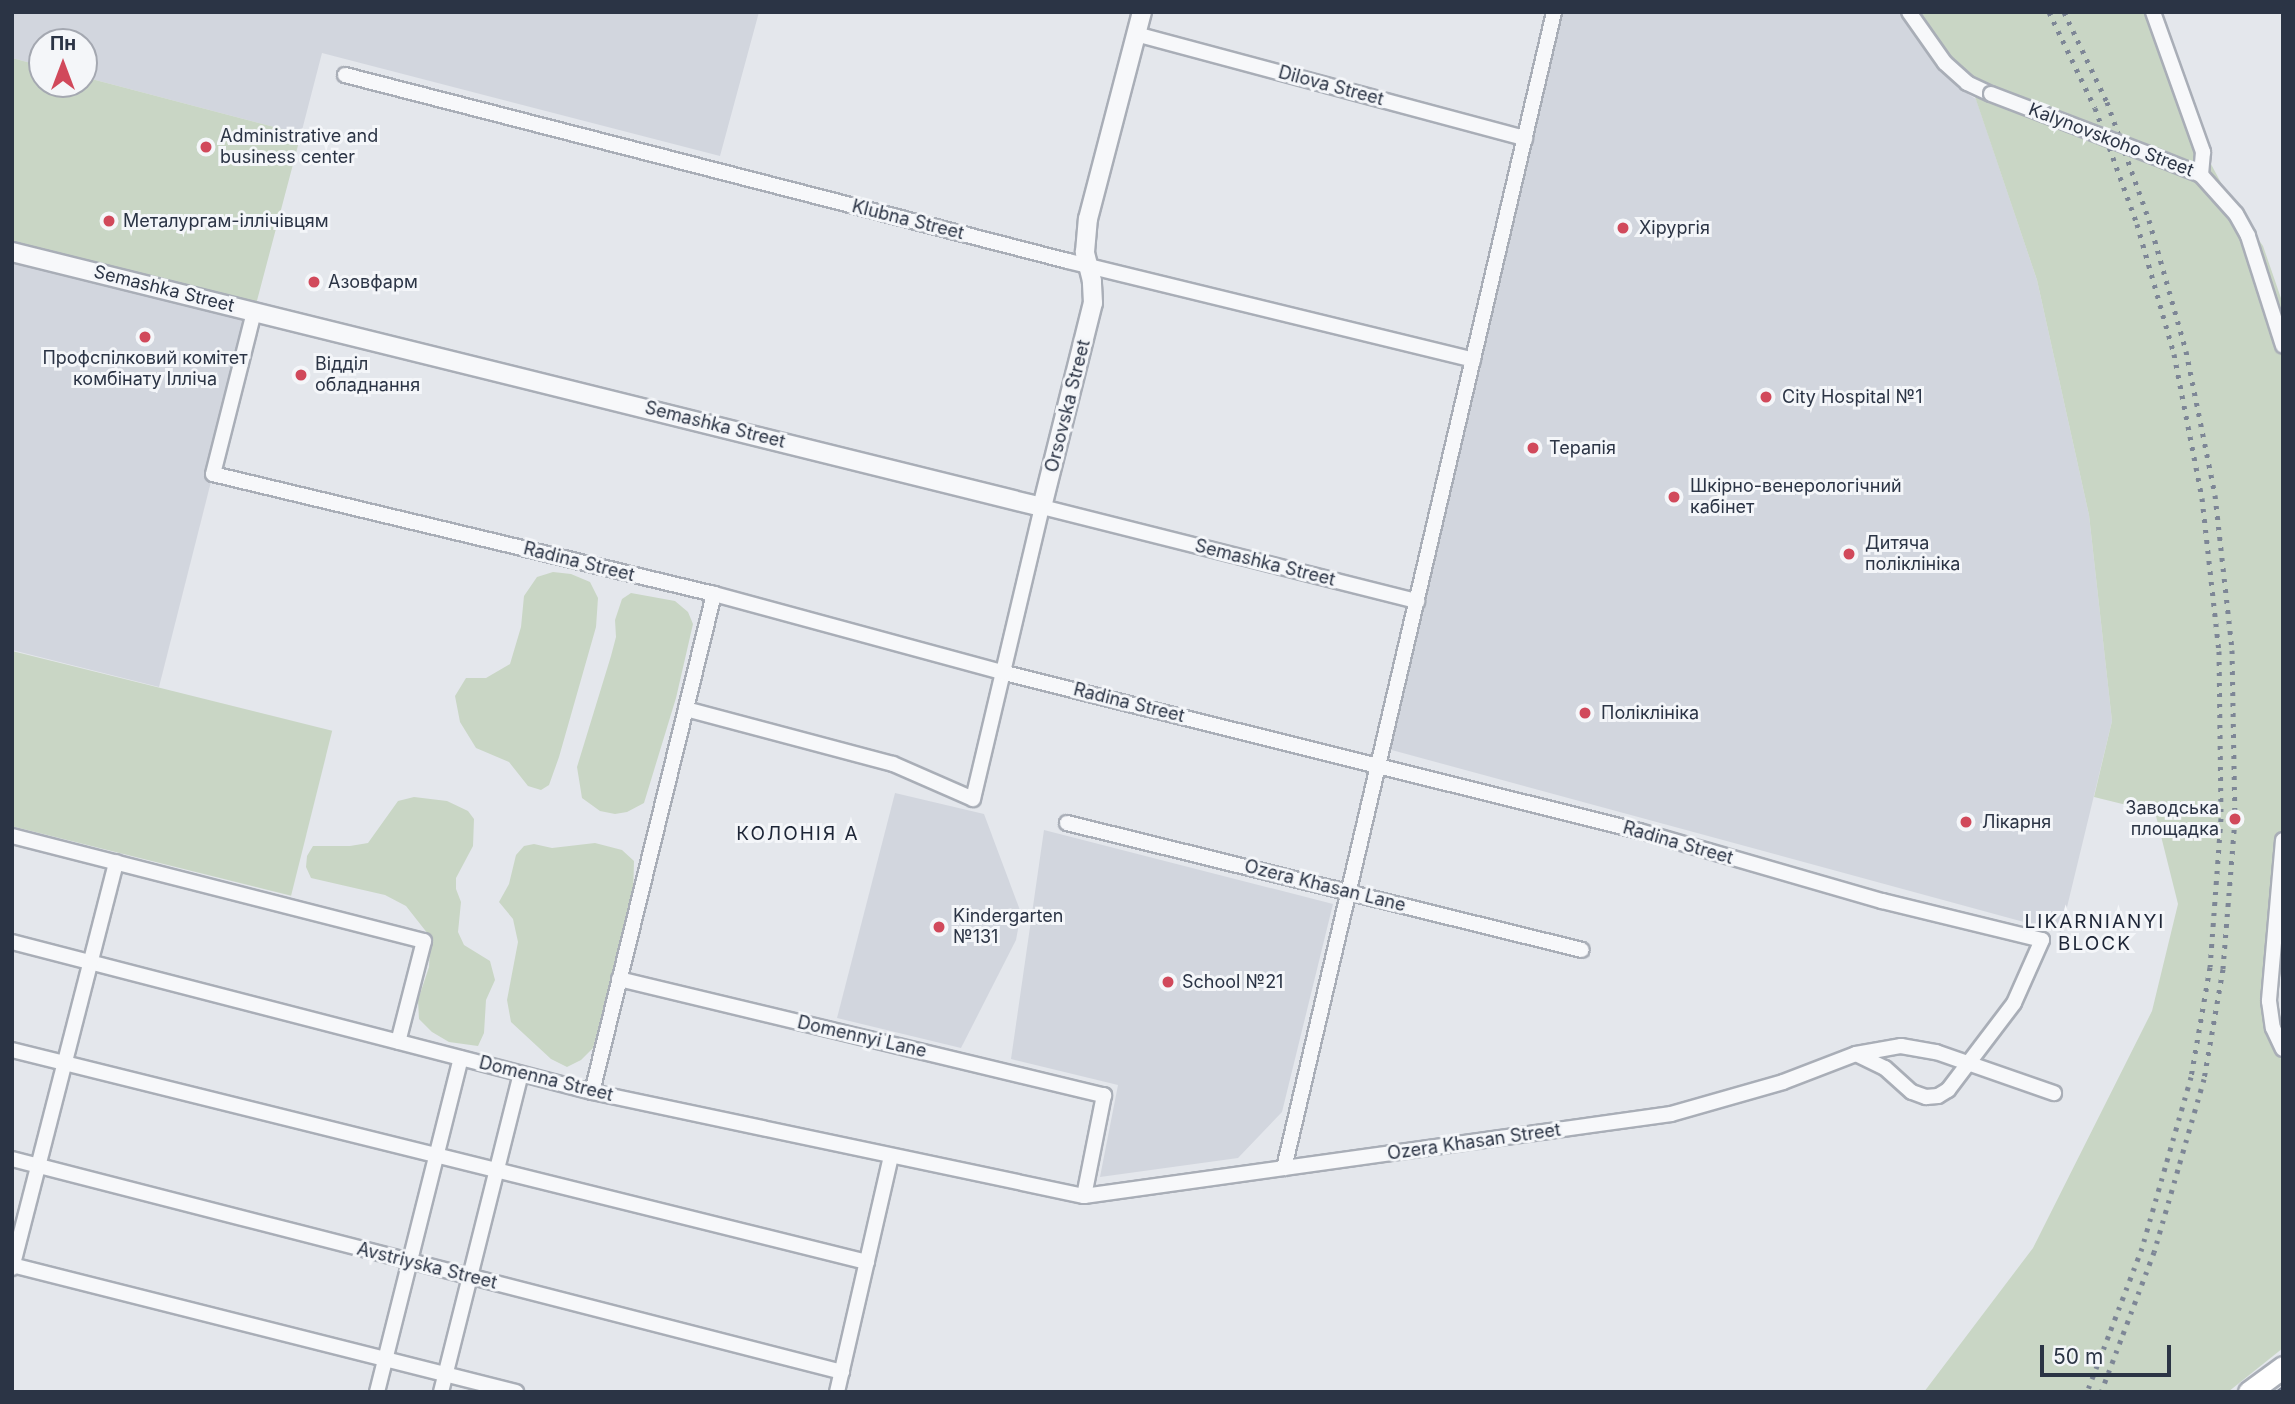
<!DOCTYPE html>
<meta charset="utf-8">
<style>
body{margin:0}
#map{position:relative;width:2295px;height:1404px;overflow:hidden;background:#e4e7ec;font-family:Inter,sans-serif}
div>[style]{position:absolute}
.built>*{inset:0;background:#d2d6de}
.green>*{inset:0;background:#c9d6c5;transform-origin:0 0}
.roads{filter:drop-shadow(2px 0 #a9aeb7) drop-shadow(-2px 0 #a9aeb7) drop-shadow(0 2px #a9aeb7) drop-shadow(0 -2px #a9aeb7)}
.minor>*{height:14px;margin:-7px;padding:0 7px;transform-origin:7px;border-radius:7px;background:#f7f8fa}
.tertiary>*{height:18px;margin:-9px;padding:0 9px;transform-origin:9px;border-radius:9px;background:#f7f8fa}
.primary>*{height:21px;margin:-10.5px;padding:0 10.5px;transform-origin:10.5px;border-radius:10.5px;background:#fff}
.tram>*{height:2px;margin:-1px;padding:0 1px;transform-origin:1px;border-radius:1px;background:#7d8696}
.rail>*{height:5px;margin-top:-2.5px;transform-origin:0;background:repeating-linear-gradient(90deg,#7d8696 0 3.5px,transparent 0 10.5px)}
.bridges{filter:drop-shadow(2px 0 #a9aeb7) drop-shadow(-2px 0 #a9aeb7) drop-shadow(0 2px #a9aeb7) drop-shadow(0 -2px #a9aeb7)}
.minor-bridge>*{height:14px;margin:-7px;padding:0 7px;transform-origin:7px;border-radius:7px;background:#f7f8fa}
.dots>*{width:19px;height:19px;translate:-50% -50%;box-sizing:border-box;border:4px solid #f4f6f9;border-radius:50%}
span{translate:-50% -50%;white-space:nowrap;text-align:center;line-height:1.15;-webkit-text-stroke:6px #f4f6f9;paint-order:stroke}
.street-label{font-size:18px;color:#2b3445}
.poi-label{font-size:18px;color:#2b3445}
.left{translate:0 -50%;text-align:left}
.right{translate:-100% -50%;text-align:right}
.neighbourhood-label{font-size:19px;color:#1d2536;letter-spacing:2px}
.frame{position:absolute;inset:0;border:14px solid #2b3445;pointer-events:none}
.north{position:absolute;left:28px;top:28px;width:70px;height:70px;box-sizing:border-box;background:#f4f6f9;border:2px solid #a4a8b1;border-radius:50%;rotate:0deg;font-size:19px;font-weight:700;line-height:28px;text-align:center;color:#2b3445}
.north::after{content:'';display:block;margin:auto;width:24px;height:32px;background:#d1495b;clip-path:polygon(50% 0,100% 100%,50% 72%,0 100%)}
.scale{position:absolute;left:2040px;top:1345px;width:131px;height:32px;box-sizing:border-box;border:4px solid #2b3445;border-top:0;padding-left:9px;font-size:21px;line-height:24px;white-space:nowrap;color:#2b3445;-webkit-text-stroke:5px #f4f6f9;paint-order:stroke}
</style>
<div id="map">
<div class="built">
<div style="clip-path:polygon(12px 12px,759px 12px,720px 156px,322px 53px,301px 134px,84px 77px,84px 42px,42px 42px,42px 66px,12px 58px)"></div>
<div style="clip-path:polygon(1560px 12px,1900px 12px,1939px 68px,1958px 88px,1976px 99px,2037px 280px,2089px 515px,2112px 721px,2061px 932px,1388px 749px)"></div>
<div style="clip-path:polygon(12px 252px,254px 312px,159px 687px,12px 650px)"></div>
<div style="clip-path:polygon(895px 793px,984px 814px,1021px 913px,1016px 940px,961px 1048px,837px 1018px)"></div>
<div style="clip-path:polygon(1044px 830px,1333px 904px,1282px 1112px,1238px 1158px,1100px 1177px,1118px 1085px,1011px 1059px)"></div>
</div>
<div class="green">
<div style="clip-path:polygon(1919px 12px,2148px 12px,2197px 138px,2227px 194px,2263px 246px,2283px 304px,2283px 822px,2268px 981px,2276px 1013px,2283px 1026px,2283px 1348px,2228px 1392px,1924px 1392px,2033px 1248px,2152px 1011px,2178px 904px,2155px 812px,2094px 797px,2112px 721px,2089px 515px,2037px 280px,1968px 76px,1951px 58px)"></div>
<div style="clip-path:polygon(12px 58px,42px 66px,42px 84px,84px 84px,84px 77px,301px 134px,254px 312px,12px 252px)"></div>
<div style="clip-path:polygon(553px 572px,571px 574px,590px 582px,598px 598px,596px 627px,559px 757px,549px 785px,541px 790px,528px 786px,509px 762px,476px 748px,460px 722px,455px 696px,466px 678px,486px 678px,510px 664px,521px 627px,524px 596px,537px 577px)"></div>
<div style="clip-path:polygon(631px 593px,675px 601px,688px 612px,693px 624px,676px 698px,644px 803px,627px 812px,615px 814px,600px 811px,582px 798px,577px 767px,611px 656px,616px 637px,615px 620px,622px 599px)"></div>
<div style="left:12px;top:651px;width:330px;height:170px;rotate:14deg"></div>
<div style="clip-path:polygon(414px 797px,447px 801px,468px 811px,474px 819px,473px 846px,456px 878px,456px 889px,461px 902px,458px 932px,464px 945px,490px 961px,495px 980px,486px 1000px,484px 1033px,478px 1046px,449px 1042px,432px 1032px,419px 1019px,418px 1000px,429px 967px,430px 949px,428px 934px,406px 906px,385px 895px,311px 878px,306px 867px,307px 856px,313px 846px,350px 846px,368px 843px,398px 801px)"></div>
<div style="clip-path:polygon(595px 843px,622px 850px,634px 861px,633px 897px,593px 1048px,581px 1060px,567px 1067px,551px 1059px,511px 1022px,507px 1000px,518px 942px,513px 919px,499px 902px,509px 884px,516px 855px,524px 846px,534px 844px,552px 848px)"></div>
</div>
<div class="roads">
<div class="minor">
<div style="left:1909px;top:12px;width:62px;rotate:54.8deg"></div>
<div style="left:1945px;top:63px;width:30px;rotate:42deg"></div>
<div style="left:1967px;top:83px;width:26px;rotate:25deg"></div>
<div style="left:2153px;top:12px;width:149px;rotate:70.3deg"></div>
<div style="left:2203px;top:152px;width:23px;rotate:95deg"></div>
<div style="left:1136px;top:34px;width:403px;rotate:15deg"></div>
<div style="left:345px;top:75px;width:747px;rotate:14.43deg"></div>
<div style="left:1068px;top:261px;width:417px;rotate:13.7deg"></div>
<div style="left:2156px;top:157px;width:48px;rotate:21.8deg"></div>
<div style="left:2201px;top:175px;width:52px;rotate:48.1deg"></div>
<div style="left:2236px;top:214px;width:25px;rotate:61deg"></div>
<div style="left:2248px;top:236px;width:115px;rotate:72.3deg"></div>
<div style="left:686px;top:709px;width:214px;rotate:14.9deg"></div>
<div style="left:893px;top:764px;width:87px;rotate:23.6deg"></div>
<div style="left:973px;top:799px;width:300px;rotate:-76.7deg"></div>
<div style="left:1042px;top:507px;width:387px;rotate:14.1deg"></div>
<div style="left:1067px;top:823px;width:530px;rotate:13.85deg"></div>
<div style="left:12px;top:836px;width:425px;rotate:14.3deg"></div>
<div style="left:424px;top:941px;width:104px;rotate:104.4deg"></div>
<div style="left:2283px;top:840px;width:162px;rotate:95deg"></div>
<div style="left:2269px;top:1001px;width:27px;rotate:82deg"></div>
<div style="left:2273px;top:1028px;width:23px;rotate:65deg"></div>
<div style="left:12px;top:942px;width:599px;rotate:14.5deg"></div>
<div style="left:592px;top:1092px;width:503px;rotate:11.94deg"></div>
<div style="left:1084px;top:1196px;width:593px;rotate:-7.95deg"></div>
<div style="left:1671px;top:1114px;width:116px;rotate:-15.9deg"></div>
<div style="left:1783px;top:1082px;width:78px;rotate:-21deg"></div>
<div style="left:1856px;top:1054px;width:32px;rotate:26deg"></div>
<div style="left:1885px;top:1068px;width:36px;rotate:42deg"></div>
<div style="left:1912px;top:1092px;width:15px;rotate:20deg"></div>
<div style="left:1926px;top:1097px;width:12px;rotate:-5deg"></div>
<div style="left:1938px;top:1096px;width:12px;rotate:-31deg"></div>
<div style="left:1948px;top:1090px;width:109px;rotate:-52.8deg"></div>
<div style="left:2014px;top:1003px;width:69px;rotate:-66deg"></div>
<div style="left:2042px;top:940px;width:165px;rotate:-166.3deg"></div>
<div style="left:1882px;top:901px;width:253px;rotate:-163.9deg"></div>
<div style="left:1639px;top:831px;width:653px;rotate:-166.01deg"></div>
<div style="left:1005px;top:673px;width:302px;rotate:-164.8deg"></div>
<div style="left:714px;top:594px;width:515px;rotate:-166.53deg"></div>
<div style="left:213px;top:474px;width:167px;rotate:-75.8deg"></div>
<div style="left:619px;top:979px;width:499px;rotate:13.5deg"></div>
<div style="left:1104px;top:1095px;width:103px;rotate:101.2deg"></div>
<div style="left:12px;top:1050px;width:881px;rotate:13.93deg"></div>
<div style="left:1856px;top:1054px;width:46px;rotate:-10.1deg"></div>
<div style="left:1901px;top:1046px;width:36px;rotate:10deg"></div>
<div style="left:1936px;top:1052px;width:125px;rotate:19.2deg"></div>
<div style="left:592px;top:1092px;width:513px;rotate:-76.23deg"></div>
<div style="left:12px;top:1159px;width:857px;rotate:14.39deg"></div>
<div style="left:1284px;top:1168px;width:1187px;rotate:-76.85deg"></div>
<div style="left:12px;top:1265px;width:520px;rotate:14.14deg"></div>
<div style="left:12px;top:1268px;width:419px;rotate:-75.6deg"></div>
<div style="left:377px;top:1392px;width:344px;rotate:-75.9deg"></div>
<div style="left:441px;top:1392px;width:328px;rotate:-75.9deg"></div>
<div style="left:837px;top:1392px;width:242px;rotate:-77.1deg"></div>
</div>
<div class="tertiary">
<div style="left:12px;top:252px;width:1061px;rotate:13.91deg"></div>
<div style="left:1042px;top:507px;width:210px;rotate:-76deg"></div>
<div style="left:1093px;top:303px;width:22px;rotate:-93deg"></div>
<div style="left:1092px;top:281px;width:30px;rotate:-104deg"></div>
<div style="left:1085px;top:252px;width:33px;rotate:-85deg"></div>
<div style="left:1088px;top:219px;width:214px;rotate:-75.4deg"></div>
</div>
<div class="primary">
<div style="left:2249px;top:1392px;width:42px;rotate:-36.3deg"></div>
</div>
</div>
<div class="tram">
<div style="left:2276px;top:1392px;width:9px;rotate:-36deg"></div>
</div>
<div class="rail">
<div style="left:2049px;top:12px;width:106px;rotate:64.4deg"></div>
<div style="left:2095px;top:108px;width:123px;rotate:70.1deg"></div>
<div style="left:2137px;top:224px;width:135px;rotate:74.1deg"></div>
<div style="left:2174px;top:354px;width:147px;rotate:79deg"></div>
<div style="left:2202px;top:498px;width:154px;rotate:83.7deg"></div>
<div style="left:2219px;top:651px;width:167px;rotate:89.3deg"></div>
<div style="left:2221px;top:818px;width:149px;rotate:94.2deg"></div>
<div style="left:2210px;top:967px;width:112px;rotate:99.8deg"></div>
<div style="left:2191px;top:1077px;width:178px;rotate:106deg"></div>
<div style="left:2142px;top:1248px;width:154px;rotate:110.9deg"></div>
<div style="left:2064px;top:12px;width:100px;rotate:64.5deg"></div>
<div style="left:2107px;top:102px;width:125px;rotate:70.4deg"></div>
<div style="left:2149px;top:220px;width:136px;rotate:74.2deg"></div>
<div style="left:2186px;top:351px;width:147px;rotate:78.6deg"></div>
<div style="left:2215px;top:495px;width:156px;rotate:83.7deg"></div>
<div style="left:2232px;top:650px;width:169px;rotate:89deg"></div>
<div style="left:2235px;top:819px;width:150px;rotate:94.6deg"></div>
<div style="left:2223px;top:969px;width:112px;rotate:99.8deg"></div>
<div style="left:2204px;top:1079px;width:180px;rotate:106.1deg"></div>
<div style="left:2154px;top:1252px;width:150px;rotate:110.7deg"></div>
</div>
<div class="bridges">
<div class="minor-bridge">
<div style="left:1991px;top:94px;width:177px;rotate:20.9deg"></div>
</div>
</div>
<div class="dots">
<div style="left:206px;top:147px;background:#d1495b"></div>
<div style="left:109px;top:221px;background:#d1495b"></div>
<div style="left:1623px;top:228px;background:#d1495b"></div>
<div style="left:314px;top:282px;background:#d1495b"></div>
<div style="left:145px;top:337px;background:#d1495b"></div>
<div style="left:301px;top:375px;background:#d1495b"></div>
<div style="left:1766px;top:397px;background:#d1495b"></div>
<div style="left:1533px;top:448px;background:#d1495b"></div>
<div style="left:1674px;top:497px;background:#d1495b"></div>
<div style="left:1849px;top:554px;background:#d1495b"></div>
<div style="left:1585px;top:713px;background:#d1495b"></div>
<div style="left:2235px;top:819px;background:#d1495b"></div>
<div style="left:1966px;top:822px;background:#d1495b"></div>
<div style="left:939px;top:927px;background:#d1495b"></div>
<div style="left:1168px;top:982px;background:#d1495b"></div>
</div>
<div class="street-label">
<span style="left:1331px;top:86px;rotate:15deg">Dilova Street</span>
<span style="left:2111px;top:140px;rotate:21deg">Kalynovskoho Street</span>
<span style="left:908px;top:220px;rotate:14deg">Klubna Street</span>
<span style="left:164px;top:289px;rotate:14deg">Semashka Street</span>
<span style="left:1068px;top:406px;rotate:-76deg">Orsovska Street</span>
<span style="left:715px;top:425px;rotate:14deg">Semashka Street</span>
<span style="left:579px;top:562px;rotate:14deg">Radina Street</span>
<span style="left:1265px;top:563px;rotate:14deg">Semashka Street</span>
<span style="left:1129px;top:703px;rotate:14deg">Radina Street</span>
<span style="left:1678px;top:843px;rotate:16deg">Radina Street</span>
<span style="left:1325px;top:886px;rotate:14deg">Ozera Khasan Lane</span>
<span style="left:862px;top:1037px;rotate:13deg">Domennyi Lane</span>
<span style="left:546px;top:1079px;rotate:14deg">Domenna Street</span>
<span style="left:1474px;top:1142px;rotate:-8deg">Ozera Khasan Street</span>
<span style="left:427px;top:1266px;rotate:14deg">Avstriyska Street</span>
</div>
<div class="poi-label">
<span class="left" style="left:220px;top:147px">Administrative and<br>business center</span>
<span class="left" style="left:123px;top:221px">Металургам-іллічівцям</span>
<span class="left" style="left:1639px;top:228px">Хірургія</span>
<span class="left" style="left:328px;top:282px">Азовфарм</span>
<span style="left:145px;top:369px">Профспілковий комітет<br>комбінату Ілліча</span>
<span class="left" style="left:315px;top:375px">Відділ<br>обладнання</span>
<span class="left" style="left:1782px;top:397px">City Hospital №1</span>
<span class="left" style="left:1549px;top:448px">Терапія</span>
<span class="left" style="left:1690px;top:497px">Шкірно-венерологічний<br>кабінет</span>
<span class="left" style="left:1865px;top:554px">Дитяча<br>поліклініка</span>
<span class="left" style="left:1601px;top:713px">Поліклініка</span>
<span class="right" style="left:2219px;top:819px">Заводська<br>площадка</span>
<span class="left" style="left:1982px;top:822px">Лікарня</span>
<span class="left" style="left:953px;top:927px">Kindergarten<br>№131</span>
<span class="left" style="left:1182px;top:982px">School №21</span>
</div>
<div class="neighbourhood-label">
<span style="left:798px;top:834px">КОЛОНІЯ А</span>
<span style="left:2095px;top:933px">LIKARNIANYI<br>BLOCK</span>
</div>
<div class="frame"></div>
<div class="north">Пн</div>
<div class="scale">50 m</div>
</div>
